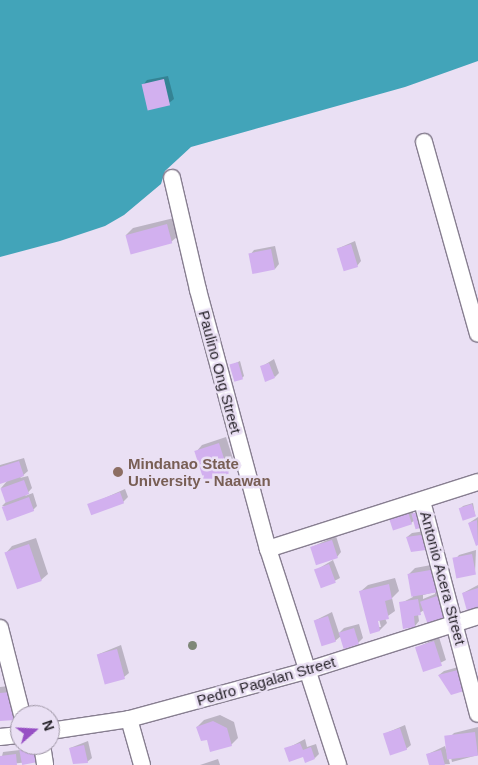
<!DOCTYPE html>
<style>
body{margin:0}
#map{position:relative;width:478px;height:765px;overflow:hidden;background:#eae0f4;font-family:Arial,sans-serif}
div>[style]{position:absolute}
.water>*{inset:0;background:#42a4b9}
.shadow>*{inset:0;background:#0003}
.building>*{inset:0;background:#d2b0ef;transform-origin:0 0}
.roads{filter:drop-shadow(1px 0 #877e90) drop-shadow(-1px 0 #877e90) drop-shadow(0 1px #877e90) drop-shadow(0 -1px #877e90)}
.minor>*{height:16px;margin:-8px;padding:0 8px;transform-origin:8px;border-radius:8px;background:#fff}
.trees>*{width:9px;height:9px;margin:-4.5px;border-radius:50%;background:#7f8778}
.dots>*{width:14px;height:14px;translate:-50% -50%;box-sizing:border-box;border:2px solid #eae0f4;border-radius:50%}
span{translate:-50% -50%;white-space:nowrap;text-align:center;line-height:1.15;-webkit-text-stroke:5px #eae0f4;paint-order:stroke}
.street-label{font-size:15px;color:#262229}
.education-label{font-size:15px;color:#785e54;font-weight:700}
.left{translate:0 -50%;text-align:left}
.north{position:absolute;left:10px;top:705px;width:50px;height:50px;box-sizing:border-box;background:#eae0f4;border:1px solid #9c94a3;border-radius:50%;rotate:71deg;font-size:14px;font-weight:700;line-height:20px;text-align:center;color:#262229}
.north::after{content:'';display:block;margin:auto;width:18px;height:22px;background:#9750c4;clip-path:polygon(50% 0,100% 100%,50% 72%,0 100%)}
</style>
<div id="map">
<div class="water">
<div style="clip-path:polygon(0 0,478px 0,478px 61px,405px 87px,191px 147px,165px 171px,161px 184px,124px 215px,105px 226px,60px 241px,0 257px)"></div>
</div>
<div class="shadow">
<div style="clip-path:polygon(168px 76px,174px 99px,169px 103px,143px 85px,147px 80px)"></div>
<div style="clip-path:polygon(174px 218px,178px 236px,171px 242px,126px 235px,133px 228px)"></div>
<div style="clip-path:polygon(355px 241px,361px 261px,357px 266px,339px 248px)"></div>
<div style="clip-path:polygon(275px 246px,279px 264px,275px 269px,250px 255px,254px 250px)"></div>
<div style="clip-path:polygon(274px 359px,279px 373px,275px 377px,261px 367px)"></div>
<div style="clip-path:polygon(240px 361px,244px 376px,242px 378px,230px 366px)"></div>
<div style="clip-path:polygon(226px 437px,235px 465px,228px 472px,196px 452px,202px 445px)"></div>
<div style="clip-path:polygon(24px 458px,28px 471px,20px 478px,28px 476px,32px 488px,25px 496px,33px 493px,37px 506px,33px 510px,2px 506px,10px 498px,1px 488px,8px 480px,0 483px,0 465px)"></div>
<div style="clip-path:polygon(125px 489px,128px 497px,123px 502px,89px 505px)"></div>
<div style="clip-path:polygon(473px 503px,475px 515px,461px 508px,463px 506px)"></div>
<div style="clip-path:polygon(412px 509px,415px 520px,411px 523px,391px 519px)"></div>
<div style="clip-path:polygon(478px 517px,478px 543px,476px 544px,469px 523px)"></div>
<div style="clip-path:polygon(432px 530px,437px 543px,407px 537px,412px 533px)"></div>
<div style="clip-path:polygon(336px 536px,341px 552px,337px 557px,312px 547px)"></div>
<div style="clip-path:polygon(36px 538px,48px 574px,41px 580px,6px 553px,12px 546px)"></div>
<div style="clip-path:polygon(476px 550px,475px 573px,455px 560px,459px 555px)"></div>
<div style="clip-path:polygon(333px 560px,340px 578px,323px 587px,316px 570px)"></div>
<div style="clip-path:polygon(evenodd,442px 563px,444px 618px,424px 610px,418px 614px,419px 621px,415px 626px,401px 603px,413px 597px,408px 575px,415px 568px,442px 563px,435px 592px,435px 594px,423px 599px,423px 595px,435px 592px)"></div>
<div style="clip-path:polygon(evenodd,395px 578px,399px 591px,392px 598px,395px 611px,385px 618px,387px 623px,380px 630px,371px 632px,361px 591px,368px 585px,395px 578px,378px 615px,381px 627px,378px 627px,378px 615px)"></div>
<div style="clip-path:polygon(478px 585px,478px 606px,463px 593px)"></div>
<div style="clip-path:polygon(332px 612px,339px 633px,344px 628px,359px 624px,363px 638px,358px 643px,341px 636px,335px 641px,316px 620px)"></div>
<div style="clip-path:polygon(439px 637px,446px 660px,424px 671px,416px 648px)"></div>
<div style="clip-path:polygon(121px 645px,129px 673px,124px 677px,99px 654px)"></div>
<div style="clip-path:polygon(462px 666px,468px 686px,439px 675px,444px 671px)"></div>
<div style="clip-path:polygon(18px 685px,0 720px,0 687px)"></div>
<div style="clip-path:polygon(220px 715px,234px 722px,238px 738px,231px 745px,207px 738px,197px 727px,204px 720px)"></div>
<div style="clip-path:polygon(405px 725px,411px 745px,406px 749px,384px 734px)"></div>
<div style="clip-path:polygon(478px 727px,478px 755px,452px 762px,447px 740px,454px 733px)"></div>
<div style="clip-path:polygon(305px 739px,307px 747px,316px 744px,319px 754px,315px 758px,286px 749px)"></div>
<div style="clip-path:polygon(88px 741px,92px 758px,87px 762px,70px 748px)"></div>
<div style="clip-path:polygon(25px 745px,37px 745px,24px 750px,39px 761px,0 765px,3px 752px,20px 750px)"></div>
<div style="clip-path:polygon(445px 746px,450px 764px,431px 765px,428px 754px)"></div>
<div style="clip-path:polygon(218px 759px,220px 765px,200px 765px)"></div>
</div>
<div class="building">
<div style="left:164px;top:79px;width:27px;height:23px;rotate:77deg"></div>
<div style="left:167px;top:224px;width:20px;height:43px;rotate:75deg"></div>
<div style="left:351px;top:244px;width:24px;height:15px;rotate:73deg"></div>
<div style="left:271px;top:249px;width:21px;height:23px;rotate:79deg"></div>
<div style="left:238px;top:362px;width:18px;height:9px;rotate:74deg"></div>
<div style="clip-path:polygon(269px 363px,275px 378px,265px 382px,260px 366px)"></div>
<div style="left:219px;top:443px;width:32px;height:26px;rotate:72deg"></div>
<div style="clip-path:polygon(19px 461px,24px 476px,0 484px,0 467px)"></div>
<div style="left:24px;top:480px;width:15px;height:25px;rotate:70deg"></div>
<div style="left:120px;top:492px;width:12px;height:35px;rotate:70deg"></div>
<div style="left:29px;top:497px;width:15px;height:29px;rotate:70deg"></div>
<div style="left:472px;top:504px;width:13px;height:14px;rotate:72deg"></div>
<div style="left:422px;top:511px;width:16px;height:11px;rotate:75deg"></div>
<div style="left:408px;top:512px;width:13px;height:20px;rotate:72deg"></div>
<div style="clip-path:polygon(477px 520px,478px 545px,476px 546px,468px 523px)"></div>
<div style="clip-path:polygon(428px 534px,433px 549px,411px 552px,406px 537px)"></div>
<div style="left:332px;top:540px;width:19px;height:23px;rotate:72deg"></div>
<div style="left:29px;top:544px;width:39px;height:26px;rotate:71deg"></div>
<div style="left:472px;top:554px;width:21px;height:20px;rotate:79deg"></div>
<div style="left:329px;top:564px;width:20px;height:16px;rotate:70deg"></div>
<div style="left:436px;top:569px;width:23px;height:29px;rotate:80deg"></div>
<div style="clip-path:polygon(389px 584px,392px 599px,385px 601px,389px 619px,378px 621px,380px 631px,370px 634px,359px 591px)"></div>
<div style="clip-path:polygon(478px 588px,478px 608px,467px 611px,462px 593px)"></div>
<div style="left:437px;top:596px;width:24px;height:18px;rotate:71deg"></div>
<div style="clip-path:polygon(418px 599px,421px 615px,414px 616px,415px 627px,403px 629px,399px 602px)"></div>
<div style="left:328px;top:616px;width:27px;height:15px;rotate:73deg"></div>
<div style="left:354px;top:628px;width:17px;height:16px;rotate:73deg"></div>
<div style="left:434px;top:641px;width:26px;height:20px;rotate:72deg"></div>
<div style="left:117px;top:649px;width:31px;height:21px;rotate:75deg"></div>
<div style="clip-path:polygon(458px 670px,464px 691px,451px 695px,438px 675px)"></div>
<div style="clip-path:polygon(11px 692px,15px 720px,0 721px,0 693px)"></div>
<div style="clip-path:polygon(213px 721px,227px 728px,232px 746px,210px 752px,207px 740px,201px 741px,196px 727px)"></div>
<div style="left:400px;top:728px;width:23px;height:18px;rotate:72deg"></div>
<div style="left:475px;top:732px;width:24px;height:31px;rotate:83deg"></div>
<div style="clip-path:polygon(300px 743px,303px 750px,311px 747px,315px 759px,305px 763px,303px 757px,289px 762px,284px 748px)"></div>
<div style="clip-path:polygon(84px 745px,88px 763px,73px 764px,69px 748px)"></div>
<div style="left:36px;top:747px;width:15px;height:17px;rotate:79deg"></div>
<div style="clip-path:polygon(441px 750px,445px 765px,429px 765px,426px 754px)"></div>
<div style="clip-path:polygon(16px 754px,17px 765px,0 765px,0 756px)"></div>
</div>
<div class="roads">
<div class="minor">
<div style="left:424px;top:142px;width:199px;rotate:74.3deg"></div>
<div style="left:172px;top:178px;width:115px;rotate:76.9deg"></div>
<div style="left:198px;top:290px;width:268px;rotate:74.9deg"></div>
<div style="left:268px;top:549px;width:227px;rotate:72deg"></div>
<div style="left:422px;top:501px;width:220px;rotate:75.3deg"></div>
<div style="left:268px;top:549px;width:220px;rotate:-17.7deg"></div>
<div style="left:0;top:628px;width:90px;rotate:75.8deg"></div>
<div style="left:129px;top:719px;width:48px;rotate:74.2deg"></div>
<div style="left:50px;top:731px;width:80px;rotate:-8.6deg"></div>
<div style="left:129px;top:719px;width:187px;rotate:-15.2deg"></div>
<div style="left:309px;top:670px;width:177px;rotate:-17.7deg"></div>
<div style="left:0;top:737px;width:20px;rotate:-6deg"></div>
<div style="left:42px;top:745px;width:20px;rotate:81deg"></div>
</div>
</div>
<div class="trees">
<div style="left:192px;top:645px"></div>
</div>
<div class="dots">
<div style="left:118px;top:472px;background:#8d6e63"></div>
</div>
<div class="street-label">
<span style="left:220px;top:372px;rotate:75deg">Paulino Ong Street</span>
<span style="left:443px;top:578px;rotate:75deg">Antonio Acera Street</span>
<span style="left:266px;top:681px;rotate:-16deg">Pedro Pagalan Street</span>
</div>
<div class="education-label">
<span class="left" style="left:128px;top:472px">Mindanao State<br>University - Naawan</span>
</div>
<div class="north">N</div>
</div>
